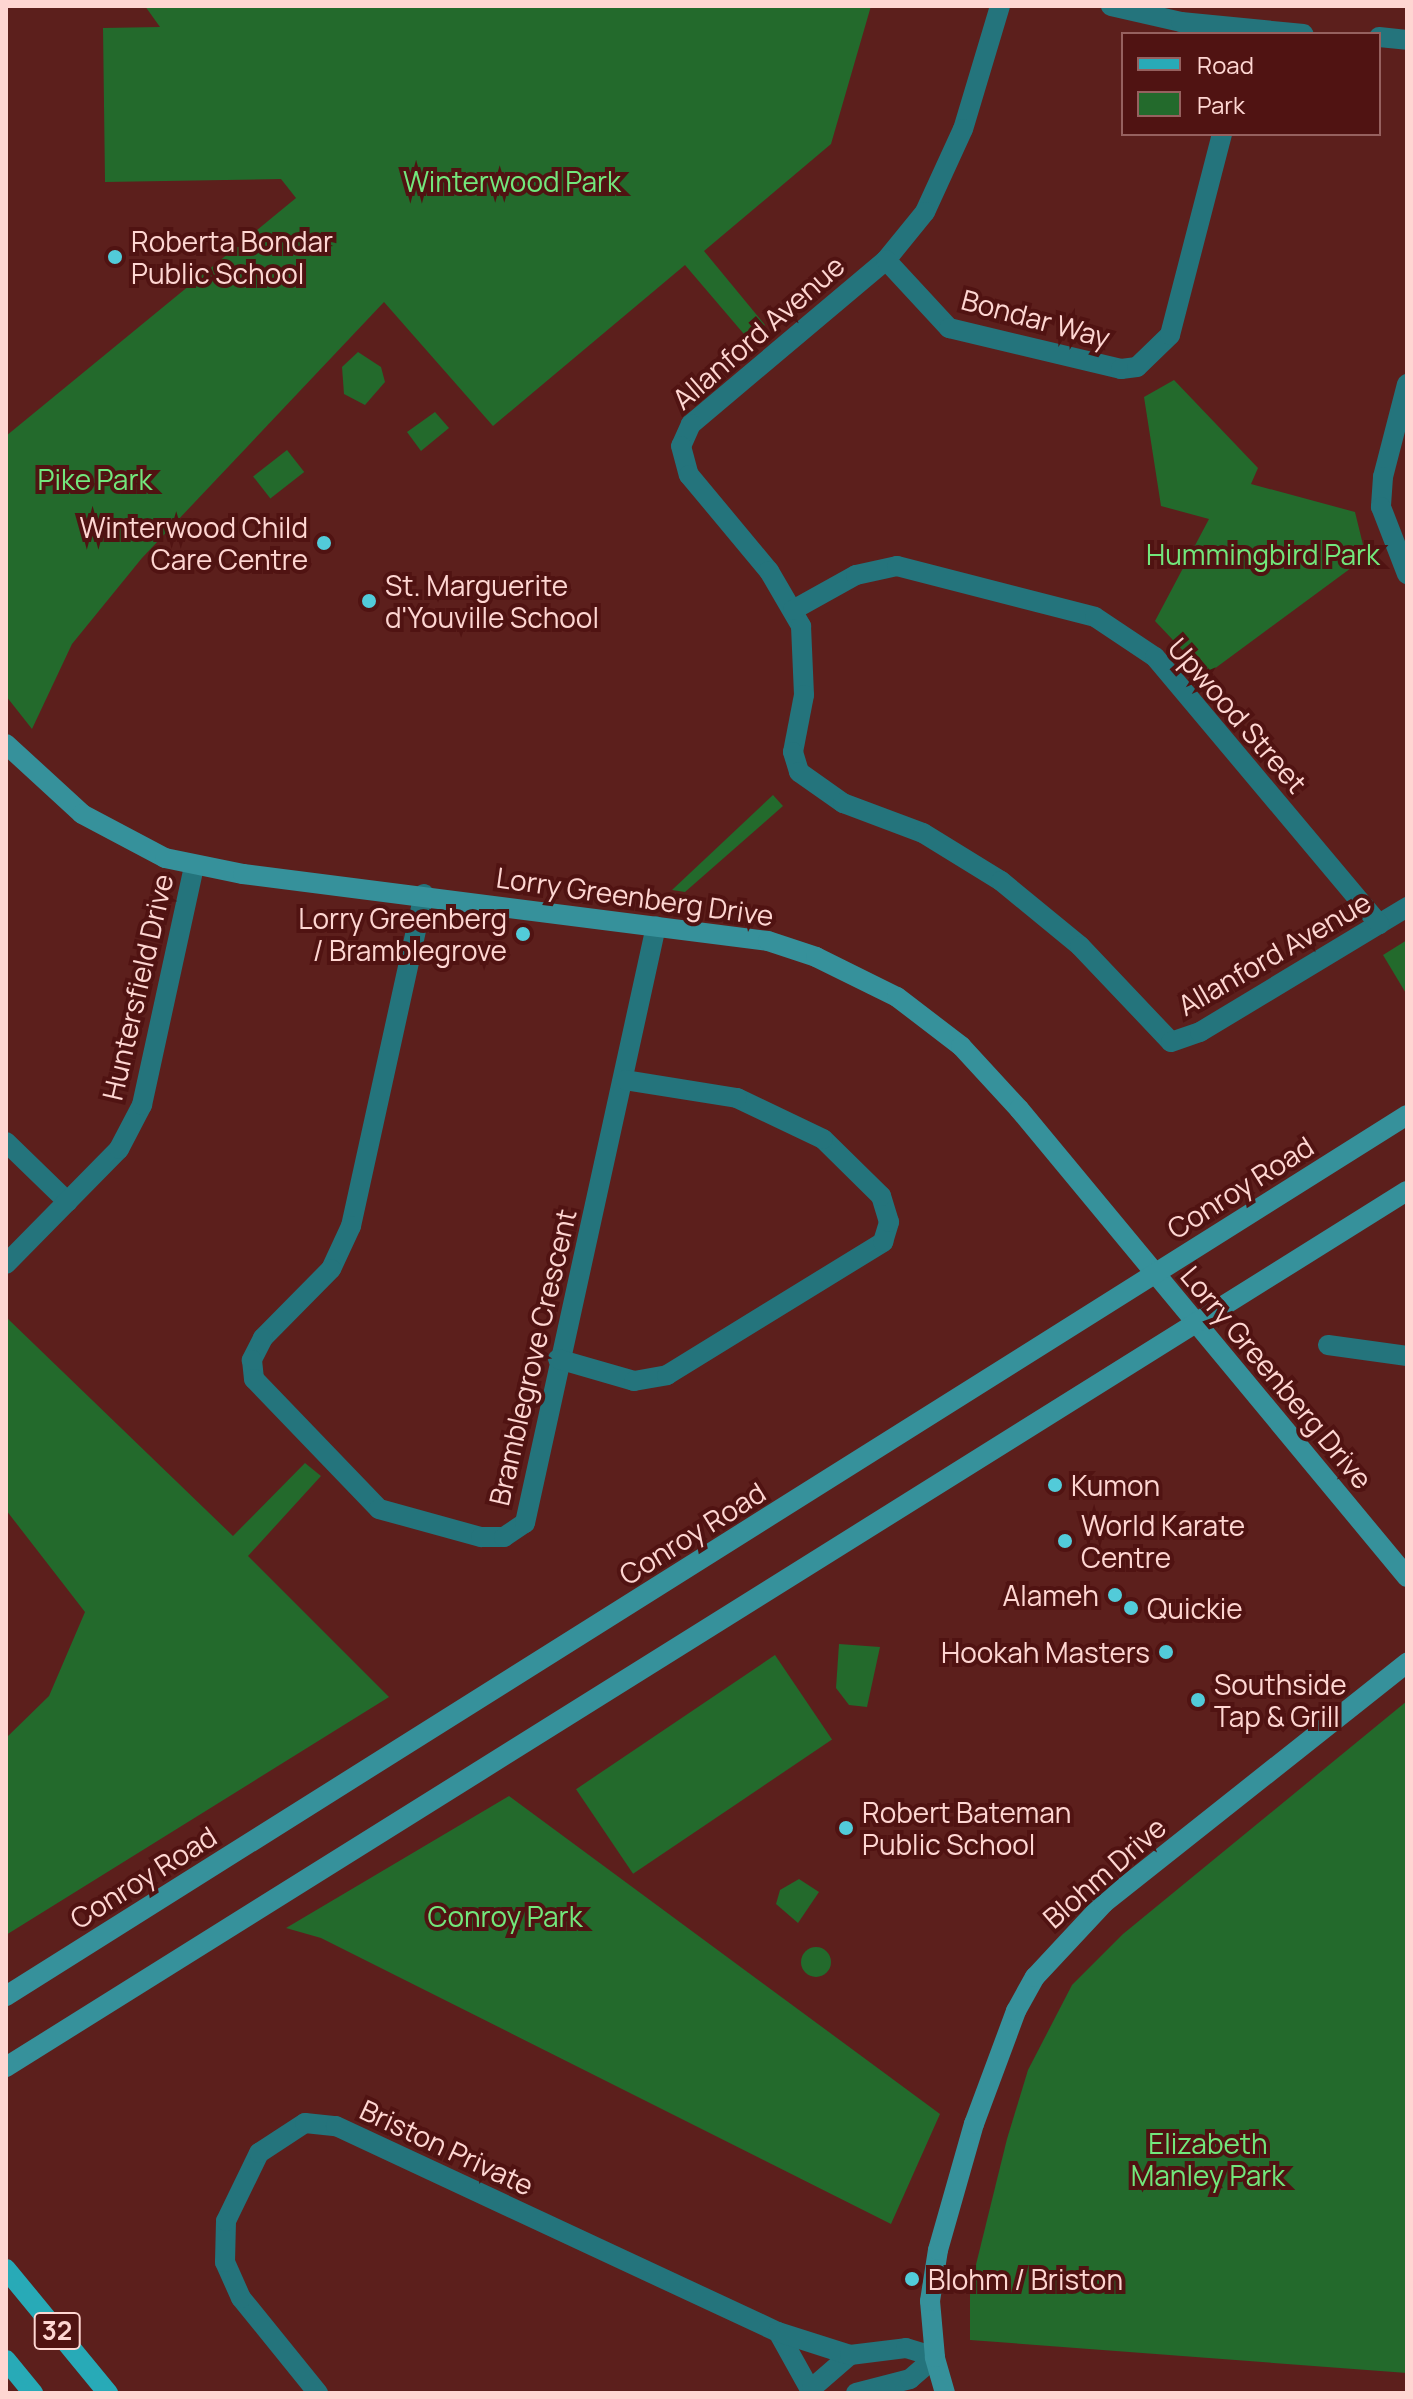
<!DOCTYPE html>
<style>
body{margin:0}
#map{position:relative;width:1413px;height:2399px;overflow:hidden;background:#5c1f1c;font-family:Manrope,sans-serif}
div>[style]{position:absolute}
.green>*{inset:0;background:#236a2c;transform-origin:0 0}
.round{border-radius:50%}
.street>*{height:20px;margin:-10px;padding:0 10px;transform-origin:10px;border-radius:10px;background:#24747c}
.secondary>*{height:20px;margin:-10px;padding:0 10px;transform-origin:10px;border-radius:10px;background:#36919b}
.primary>*{height:20px;margin:-10px;padding:0 10px;transform-origin:10px;border-radius:10px;background:#28aab7}
.dots>*{width:22px;height:22px;translate:-50% -50%;box-sizing:border-box;border:4px solid #501312;border-radius:50%}
span{translate:-50% -50%;white-space:nowrap;text-align:center;line-height:1.15;-webkit-text-stroke:8px #501312;paint-order:stroke}
.shield-label span{padding:2px 6px;background:#501312;border:2px solid;border-radius:6px;-webkit-text-stroke-width:0}
.shield-label{font-size:26px;color:#fed6d2;font-weight:700}
.park-label{font-size:28px;color:#72e77c}
.poi-label{font-size:28px;color:#fed6d2}
.left{translate:0 -50%;text-align:left}
.right{translate:-100% -50%;text-align:right}
.street-label{font-size:28px;color:#fed6d2}
.frame{position:absolute;inset:0;border:8px solid #fed6d2;pointer-events:none}
.legend{position:absolute;left:1121px;top:32px;width:260px;height:104px;box-sizing:border-box;background:#501312;border:2px solid #96615f;margin:0;padding:10px 14px;list-style:none;font-size:24px;color:#fed6d2}
.legend li{display:flex;align-items:center;gap:16px;height:40px}
.legend b{width:40px;border:2px solid #96615f}
</style>
<div id="map">
<div class="green">
<div style="clip-path:polygon(145px 6px,871px 6px,831px 144px,704px 251px,765px 325px,749px 340px,685px 265px,493px 426px,384px 302px,142px 558px,72px 644px,32px 729px,6px 696px,6px 436px,296px 198px,281px 179px,105px 182px,103px 28px,160px 27px)"></div>
<div style="clip-path:polygon(358px 352px,381px 367px,385px 382px,365px 405px,344px 394px,342px 367px)"></div>
<div style="clip-path:polygon(1174px 380px,1258px 468px,1251px 484px,1355px 512px,1366px 557px,1206px 675px,1155px 621px,1209px 519px,1161px 506px,1144px 397px)"></div>
<div style="clip-path:polygon(435px 412px,449px 428px,421px 451px,407px 432px)"></div>
<div style="left:287px;top:450px;width:28px;height:43px;rotate:52deg"></div>
<div style="clip-path:polygon(773px 795px,783px 806px,685px 892px,672px 890px)"></div>
<div style="clip-path:polygon(1407px 940px,1407px 995px,1383px 955px)"></div>
<div style="clip-path:polygon(6px 1317px,233px 1536px,305px 1463px,321px 1476px,248px 1556px,389px 1697px,6px 1935px,6px 1738px,49px 1696px,85px 1612px,6px 1510px)"></div>
<div style="clip-path:polygon(839px 1644px,880px 1647px,867px 1707px,849px 1705px,836px 1688px)"></div>
<div style="left:775px;top:1655px;width:102px;height:240px;rotate:56deg"></div>
<div style="clip-path:polygon(1407px 1701px,1407px 2373px,970px 2340px,970px 2289px,1007px 2139px,1028px 2070px,1072px 1985px,1123px 1934px)"></div>
<div style="clip-path:polygon(509px 1796px,940px 2114px,891px 2224px,321px 1938px,286px 1928px)"></div>
<div style="clip-path:polygon(799px 1879px,819px 1892px,798px 1923px,776px 1904px,780px 1890px)"></div>
<div class="round" style="left:801px;top:1947px;width:30px;height:30px"></div>
</div>
<div class="street">
<div style="left:1000px;top:6px;width:128px;rotate:106.7deg"></div>
<div style="left:963px;top:129px;width:91px;rotate:114.6deg"></div>
<div style="left:925px;top:212px;width:62px;rotate:129.1deg"></div>
<div style="left:886px;top:260px;width:255px;rotate:139.9deg"></div>
<div style="left:691px;top:424px;width:24px;rotate:114deg"></div>
<div style="left:681px;top:446px;width:30px;rotate:75deg"></div>
<div style="left:689px;top:475px;width:125px;rotate:50.2deg"></div>
<div style="left:769px;top:571px;width:64px;rotate:59.8deg"></div>
<div style="left:801px;top:626px;width:69px;rotate:87.5deg"></div>
<div style="left:804px;top:695px;width:58px;rotate:100.9deg"></div>
<div style="left:793px;top:752px;width:21px;rotate:73deg"></div>
<div style="left:799px;top:772px;width:54px;rotate:35.2deg"></div>
<div style="left:843px;top:803px;width:85px;rotate:20.6deg"></div>
<div style="left:923px;top:833px;width:92px;rotate:31.6deg"></div>
<div style="left:1001px;top:881px;width:102px;rotate:39.4deg"></div>
<div style="left:1080px;top:946px;width:132px;rotate:46.5deg"></div>
<div style="left:1171px;top:1042px;width:31px;rotate:-19deg"></div>
<div style="left:1200px;top:1032px;width:242px;rotate:-31.1deg"></div>
<div style="left:1111px;top:6px;width:72px;rotate:12.9deg"></div>
<div style="left:1181px;top:22px;width:123px;rotate:5.6deg"></div>
<div style="left:1379px;top:37px;width:28px;rotate:6deg"></div>
<div style="left:886px;top:260px;width:93px;rotate:47.2deg"></div>
<div style="left:949px;top:328px;width:177px;rotate:13.4deg"></div>
<div style="left:1121px;top:369px;width:16px;rotate:-7deg"></div>
<div style="left:1137px;top:367px;width:46px;rotate:-44.1deg"></div>
<div style="left:1170px;top:335px;width:208px;rotate:-75.5deg"></div>
<div style="left:1407px;top:384px;width:96px;rotate:104.5deg"></div>
<div style="left:1383px;top:477px;width:30px;rotate:94deg"></div>
<div style="left:1381px;top:507px;width:72px;rotate:68.8deg"></div>
<div style="left:793px;top:610px;width:72px;rotate:-29.1deg"></div>
<div style="left:856px;top:575px;width:42px;rotate:-12.4deg"></div>
<div style="left:897px;top:566px;width:204px;rotate:14.4deg"></div>
<div style="left:1095px;top:617px;width:72px;rotate:33.7deg"></div>
<div style="left:1155px;top:657px;width:349px;rotate:50deg"></div>
<div style="left:424px;top:894px;width:340px;rotate:102.4deg"></div>
<div style="left:351px;top:1226px;width:47px;rotate:114.9deg"></div>
<div style="left:331px;top:1269px;width:97px;rotate:134.6deg"></div>
<div style="left:263px;top:1338px;width:25px;rotate:117deg"></div>
<div style="left:252px;top:1360px;width:19px;rotate:84deg"></div>
<div style="left:254px;top:1379px;width:180px;rotate:46.1deg"></div>
<div style="left:379px;top:1509px;width:106px;rotate:15.4deg"></div>
<div style="left:481px;top:1537px;width:23px"></div>
<div style="left:504px;top:1537px;width:25px;rotate:-34deg"></div>
<div style="left:525px;top:1523px;width:611px;rotate:-77.62deg"></div>
<div style="left:6px;top:1142px;width:86px;rotate:44.1deg"></div>
<div style="left:6px;top:1264px;width:161px;rotate:-45.5deg"></div>
<div style="left:119px;top:1149px;width:50px;rotate:-62.4deg"></div>
<div style="left:142px;top:1105px;width:245px;rotate:-77.7deg"></div>
<div style="left:1328px;top:1345px;width:80px;rotate:7.9deg"></div>
<div style="left:558px;top:1359px;width:79px;rotate:16.1deg"></div>
<div style="left:634px;top:1381px;width:34px;rotate:-10deg"></div>
<div style="left:667px;top:1375px;width:254px;rotate:-31.6deg"></div>
<div style="left:883px;top:1242px;width:21px;rotate:-73deg"></div>
<div style="left:889px;top:1222px;width:27px;rotate:-107deg"></div>
<div style="left:881px;top:1196px;width:81px;rotate:-135.5deg"></div>
<div style="left:823px;top:1139px;width:95px;rotate:-154.5deg"></div>
<div style="left:737px;top:1098px;width:113px;rotate:-170.9deg"></div>
<div style="left:778px;top:2332px;width:70px;rotate:60.9deg"></div>
<div style="left:812px;top:2388px;width:50px;rotate:-41deg"></div>
<div style="left:318px;top:2393px;width:122px;rotate:-129deg"></div>
<div style="left:241px;top:2298px;width:39px;rotate:-114deg"></div>
<div style="left:225px;top:2262px;width:41px;rotate:-88.6deg"></div>
<div style="left:226px;top:2221px;width:76px;rotate:-64.1deg"></div>
<div style="left:259px;top:2153px;width:55px;rotate:-33.1deg"></div>
<div style="left:305px;top:2123px;width:31px;rotate:6deg"></div>
<div style="left:336px;top:2126px;width:488px;rotate:25deg"></div>
<div style="left:778px;top:2332px;width:76px;rotate:17.7deg"></div>
<div style="left:850px;top:2355px;width:56px;rotate:-7.1deg"></div>
<div style="left:906px;top:2348px;width:30px;rotate:17deg"></div>
<div style="left:856px;top:2393px;width:56px;rotate:-14.5deg"></div>
<div style="left:910px;top:2379px;width:33px;rotate:-41deg"></div>
</div>
<div class="secondary">
<div style="left:6px;top:744px;width:103px;rotate:42.6deg"></div>
<div style="left:82px;top:814px;width:94px;rotate:27.9deg"></div>
<div style="left:165px;top:858px;width:80px;rotate:11.6deg"></div>
<div style="left:243px;top:874px;width:529px;rotate:7.27deg"></div>
<div style="left:768px;top:941px;width:51px;rotate:18.4deg"></div>
<div style="left:816px;top:957px;width:90px;rotate:26.3deg"></div>
<div style="left:897px;top:997px;width:81px;rotate:37.4deg"></div>
<div style="left:961px;top:1046px;width:86px;rotate:47.4deg"></div>
<div style="left:1019px;top:1109px;width:608px;rotate:50.34deg"></div>
<div style="left:6px;top:1996px;width:1655px;rotate:-32.16deg"></div>
<div style="left:6px;top:2067px;width:1652px;rotate:-32.02deg"></div>
<div style="left:945px;top:2393px;width:37px;rotate:-106deg"></div>
<div style="left:935px;top:2357px;width:56px;rotate:-95.1deg"></div>
<div style="left:930px;top:2301px;width:52px;rotate:-81.1deg"></div>
<div style="left:938px;top:2250px;width:131px;rotate:-74.1deg"></div>
<div style="left:974px;top:2124px;width:121px;rotate:-69.6deg"></div>
<div style="left:1016px;top:2011px;width:39px;rotate:-61deg"></div>
<div style="left:1035px;top:1977px;width:101px;rotate:-47deg"></div>
<div style="left:1104px;top:1903px;width:387px;rotate:-38.4deg"></div>
</div>
<div class="primary">
<div style="left:6px;top:2269px;width:161px;rotate:50.6deg"></div>
<div style="left:6px;top:2360px;width:43px;rotate:50.7deg"></div>
</div>
<div class="dots">
<div style="left:115px;top:257px;background:#52cbd9"></div>
<div style="left:324px;top:543px;background:#52cbd9"></div>
<div style="left:369px;top:601px;background:#52cbd9"></div>
<div style="left:523px;top:934px;background:#52cbd9"></div>
<div style="left:1055px;top:1485px;background:#52cbd9"></div>
<div style="left:1065px;top:1541px;background:#52cbd9"></div>
<div style="left:1115px;top:1595px;background:#52cbd9"></div>
<div style="left:1131px;top:1608px;background:#52cbd9"></div>
<div style="left:1166px;top:1652px;background:#52cbd9"></div>
<div style="left:1198px;top:1700px;background:#52cbd9"></div>
<div style="left:846px;top:1828px;background:#52cbd9"></div>
<div style="left:912px;top:2279px;background:#52cbd9"></div>
</div>
<div class="shield-label">
<span style="left:57px;top:2331px">32</span>
</div>
<div class="park-label">
<span style="left:512px;top:181px">Winterwood Park</span>
<span style="left:95px;top:479px">Pike Park</span>
<span style="left:1263px;top:554px">Hummingbird Park</span>
<span style="left:505px;top:1916px">Conroy Park</span>
<span style="left:1208px;top:2159px">Elizabeth<br>Manley Park</span>
</div>
<div class="poi-label">
<span class="left" style="left:131px;top:257px">Roberta Bondar<br>Public School</span>
<span class="right" style="left:308px;top:543px">Winterwood Child<br>Care Centre</span>
<span class="left" style="left:385px;top:601px">St. Marguerite<br>d'Youville School</span>
<span class="right" style="left:507px;top:934px">Lorry Greenberg<br>/ Bramblegrove</span>
<span class="left" style="left:1071px;top:1485px">Kumon</span>
<span class="left" style="left:1081px;top:1541px">World Karate<br>Centre</span>
<span class="right" style="left:1099px;top:1595px">Alameh</span>
<span class="left" style="left:1147px;top:1608px">Quickie</span>
<span class="right" style="left:1150px;top:1652px">Hookah Masters</span>
<span class="left" style="left:1214px;top:1700px">Southside<br>Tap &amp; Grill</span>
<span class="left" style="left:862px;top:1828px">Robert Bateman<br>Public School</span>
<span class="left" style="left:928px;top:2279px">Blohm / Briston</span>
</div>
<div class="street-label">
<span style="left:1036px;top:318px;rotate:15deg">Bondar Way</span>
<span style="left:758px;top:332px;rotate:-41deg">Allanford Avenue</span>
<span style="left:1238px;top:715px;rotate:49deg">Upwood Street</span>
<span style="left:635px;top:896px;rotate:8deg">Lorry Greenberg Drive</span>
<span style="left:1274px;top:953px;rotate:-30deg">Allanford Avenue</span>
<span style="left:137px;top:987px;rotate:-77deg">Huntersfield Drive</span>
<span style="left:1240px;top:1187px;rotate:-32deg">Conroy Road</span>
<span style="left:532px;top:1357px;rotate:-77deg">Bramblegrove Crescent</span>
<span style="left:1277px;top:1377px;rotate:50deg">Lorry Greenberg Drive</span>
<span style="left:692px;top:1533px;rotate:-32deg">Conroy Road</span>
<span style="left:1104px;top:1872px;rotate:-41deg">Blohm Drive</span>
<span style="left:143px;top:1877px;rotate:-32deg">Conroy Road</span>
<span style="left:447px;top:2147px;rotate:25deg">Briston Private</span>
</div>
<div class="frame"></div>
<ul class="legend">
<li><b style="height:10px;background:#28aab7"></b>Road</li>
<li><b style="height:22px;background:#236a2c"></b>Park</li>
</ul>
</div>
